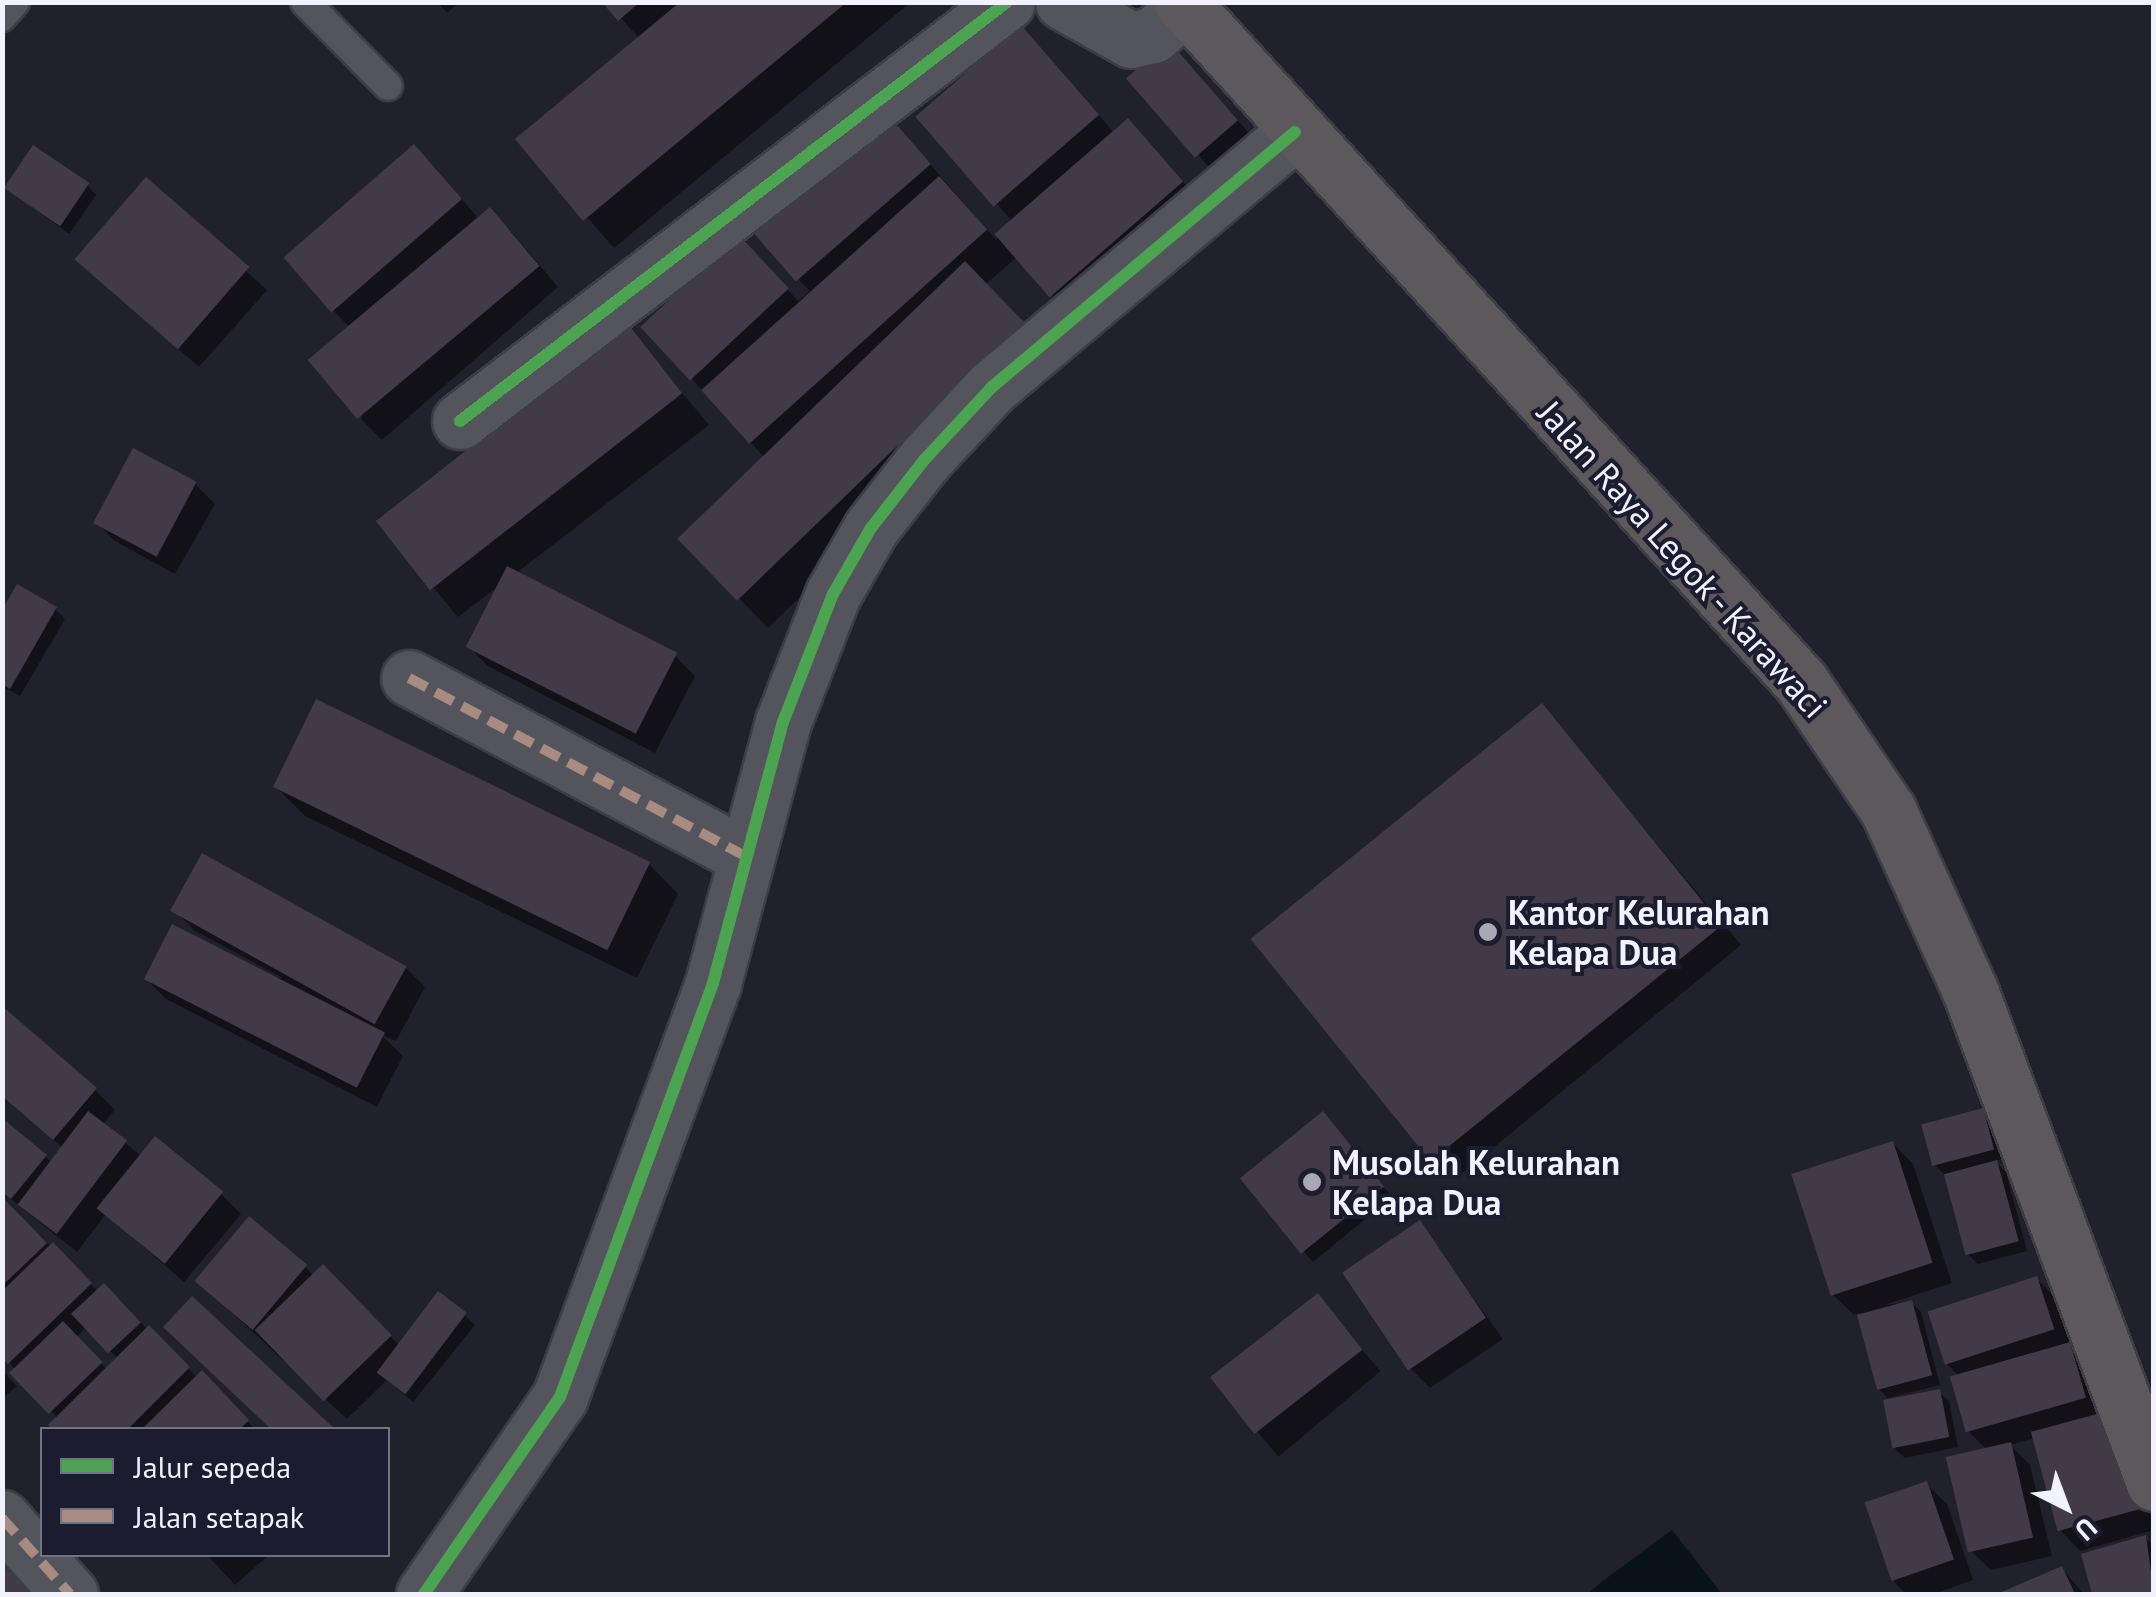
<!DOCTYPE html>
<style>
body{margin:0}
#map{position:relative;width:2156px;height:1597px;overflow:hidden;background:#21212b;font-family:"PT Sans",sans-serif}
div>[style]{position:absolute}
.water>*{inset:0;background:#081218}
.shadow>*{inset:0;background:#0007;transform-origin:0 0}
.building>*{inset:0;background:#433a48;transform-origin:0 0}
.roads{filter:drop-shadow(2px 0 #3d3d45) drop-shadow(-2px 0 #3d3d45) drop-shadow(0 2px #3d3d45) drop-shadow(0 -2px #3d3d45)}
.lane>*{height:28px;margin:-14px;padding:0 14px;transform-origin:14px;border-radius:14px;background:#54545d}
.street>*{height:55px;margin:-27.5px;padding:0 27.5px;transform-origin:27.5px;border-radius:27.5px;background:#54545d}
.primary>*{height:55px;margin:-27.5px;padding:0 27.5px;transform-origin:27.5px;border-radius:27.5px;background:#5c585b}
.quiet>*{height:10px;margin-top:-5px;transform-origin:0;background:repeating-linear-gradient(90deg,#a88b81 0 20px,transparent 0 30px)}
.cycleway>*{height:12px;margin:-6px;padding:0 6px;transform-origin:6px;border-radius:6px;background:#4ca352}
.dots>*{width:28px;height:28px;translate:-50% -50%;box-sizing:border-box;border:5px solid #1c1c30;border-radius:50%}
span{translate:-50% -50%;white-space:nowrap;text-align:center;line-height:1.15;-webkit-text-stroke:8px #1c1c30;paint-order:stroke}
.street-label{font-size:35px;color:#f1f2fd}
.poi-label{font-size:35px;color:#f1f2fd;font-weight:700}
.left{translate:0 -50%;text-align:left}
.frame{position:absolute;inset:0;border:5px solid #f1f2fd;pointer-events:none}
.legend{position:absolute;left:40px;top:1427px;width:350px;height:130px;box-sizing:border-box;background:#1c1c30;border:2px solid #717282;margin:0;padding:12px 18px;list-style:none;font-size:30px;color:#f1f2fd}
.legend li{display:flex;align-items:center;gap:20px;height:50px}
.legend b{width:50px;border:2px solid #717282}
.north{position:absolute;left:2016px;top:1457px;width:100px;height:100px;-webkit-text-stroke:8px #1c1c30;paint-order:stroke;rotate:138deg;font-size:28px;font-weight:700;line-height:40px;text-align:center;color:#f1f2fd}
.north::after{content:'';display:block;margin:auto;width:35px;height:45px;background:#f1f2fd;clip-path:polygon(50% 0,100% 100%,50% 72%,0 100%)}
</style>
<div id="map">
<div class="water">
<div style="clip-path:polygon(1672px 1530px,1722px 1594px,1587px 1594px,1604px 1580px)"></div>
</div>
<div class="shadow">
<div style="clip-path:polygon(437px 2px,460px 2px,447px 13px)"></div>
<div style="clip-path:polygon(606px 2px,911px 2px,614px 248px,518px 139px,640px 39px)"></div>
<div style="clip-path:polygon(1041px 48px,1115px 134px,1148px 142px,1201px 202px,1071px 316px,1017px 257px,985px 285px,1052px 353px,768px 628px,681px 539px,765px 458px,644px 327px,759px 258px,798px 301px,810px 291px,799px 280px,903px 133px,996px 240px,1014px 223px,918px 116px)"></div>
<div style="clip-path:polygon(1188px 64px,1257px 142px,1217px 176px,1129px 78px)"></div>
<div style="clip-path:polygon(434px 167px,479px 219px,510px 230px,558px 287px,382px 440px,362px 420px,352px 330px,333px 310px)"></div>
<div style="clip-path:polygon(146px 180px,267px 290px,199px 367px,98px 278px)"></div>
<div style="clip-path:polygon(87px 185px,96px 195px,69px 234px,7px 188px)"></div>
<div style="clip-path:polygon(628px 328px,709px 425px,515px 574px,675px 656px,695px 676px,655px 753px,488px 666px,468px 646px,500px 585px,458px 617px,377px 520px)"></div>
<div style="clip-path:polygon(195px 484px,215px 504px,175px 574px,115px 541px,95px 521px)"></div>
<div style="clip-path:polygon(55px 609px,65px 619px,20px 696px,2px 686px,2px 615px)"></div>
<div style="clip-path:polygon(1541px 706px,1741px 945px,1455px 1179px,1435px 1159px)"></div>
<div style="clip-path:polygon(276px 787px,649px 864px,678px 894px,637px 978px,305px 816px)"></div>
<div style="clip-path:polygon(174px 910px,405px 967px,425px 987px,396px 1041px,380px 1034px,403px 1056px,377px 1107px,166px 999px,146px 979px,282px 978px,194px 930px)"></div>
<div style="clip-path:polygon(95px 1090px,115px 1110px,103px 1124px,141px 1156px,221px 1194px,241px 1214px,184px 1282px,106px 1214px,77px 1252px,2px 1192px,46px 1157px,52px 1163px,63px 1148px,2px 1096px)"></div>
<div style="clip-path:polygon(1982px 1111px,1992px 1121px,2002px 1159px,1995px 1161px,2006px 1172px,2027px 1251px,1978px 1264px,1968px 1254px,1945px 1175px,1935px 1165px)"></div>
<div style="clip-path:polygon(1332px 1124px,1392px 1197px,1313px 1262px,1304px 1252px)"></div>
<div style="clip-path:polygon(1893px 1143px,1913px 1164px,1952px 1283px,1884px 1305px,1911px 1302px,1921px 1312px,1940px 1385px,1888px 1398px,1878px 1388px,1860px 1313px,1854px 1315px,1833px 1295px)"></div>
<div style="clip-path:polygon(evenodd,2px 1200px,99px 1292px,104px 1287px,198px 1378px,202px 1374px,256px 1430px,57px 1430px,58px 1419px,2px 1354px,2px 1200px,87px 1327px,118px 1359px,107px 1370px,76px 1337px,87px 1327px)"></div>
<div style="clip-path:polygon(1419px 1223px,1503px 1339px,1430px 1388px,1410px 1368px)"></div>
<div style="clip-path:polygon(305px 1267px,314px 1276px,323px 1268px,398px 1344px,465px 1315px,475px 1325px,413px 1402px,387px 1380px,347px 1419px,217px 1299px)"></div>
<div style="clip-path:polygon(2037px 1279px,2057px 1299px,2072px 1347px,2131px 1432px,2154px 1530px,2080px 1551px,2060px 1530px,2035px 1438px,2010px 1445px,2030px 1465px,2052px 1556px,1991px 1570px,1970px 1550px,1987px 1450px,1968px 1431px,1959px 1376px,1945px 1362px)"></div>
<div style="left:1318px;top:1297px;width:97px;height:133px;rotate:50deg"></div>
<div style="clip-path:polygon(2px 1371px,17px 1386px,2px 1399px)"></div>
<div style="clip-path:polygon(1939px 1392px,1949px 1401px,1958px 1447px,1905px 1458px,1895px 1449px)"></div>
<div style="clip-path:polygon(1926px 1484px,1947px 1504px,1973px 1580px,1934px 1594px,1906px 1594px,1894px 1582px)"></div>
<div style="clip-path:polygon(2146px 1538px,2154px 1546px,2154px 1594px,2095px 1594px,2084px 1556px)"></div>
<div style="clip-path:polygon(206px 1554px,270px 1554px,235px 1585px)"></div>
<div style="clip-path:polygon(2062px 1569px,2084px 1594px,2003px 1594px)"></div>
</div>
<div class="building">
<div style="clip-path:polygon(602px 2px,640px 2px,618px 21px)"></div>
<div style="clip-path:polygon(680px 2px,847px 2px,583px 221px,515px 139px)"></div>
<div style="left:1021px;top:25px;width:119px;height:140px;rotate:49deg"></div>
<div style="left:1169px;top:41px;width:105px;height:57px;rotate:49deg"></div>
<div style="left:883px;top:109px;width:73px;height:179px;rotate:49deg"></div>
<div style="left:1128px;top:118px;width:84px;height:177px;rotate:49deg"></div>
<div style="left:414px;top:144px;width:73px;height:173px;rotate:49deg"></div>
<div style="left:33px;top:145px;width:68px;height:52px;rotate:34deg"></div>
<div style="left:939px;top:176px;width:72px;height:320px;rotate:48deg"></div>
<div style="left:146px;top:177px;width:137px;height:109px;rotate:41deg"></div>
<div style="left:490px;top:207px;width:77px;height:238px;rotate:50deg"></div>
<div style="left:739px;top:235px;width:73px;height:135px;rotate:47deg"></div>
<div style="left:965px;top:261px;width:86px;height:400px;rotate:46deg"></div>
<div style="left:628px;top:324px;width:88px;height:320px;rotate:52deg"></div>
<div style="left:133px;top:448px;width:72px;height:85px;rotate:28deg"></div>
<div style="left:507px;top:566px;width:191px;height:91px;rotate:27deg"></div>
<div style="clip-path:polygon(17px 584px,57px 607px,10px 689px,2px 684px,2px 610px)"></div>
<div style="left:316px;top:699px;width:372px;height:98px;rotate:26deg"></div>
<div style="left:1542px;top:703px;width:286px;height:375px;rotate:51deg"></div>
<div style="left:202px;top:853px;width:234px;height:66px;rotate:29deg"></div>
<div style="left:172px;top:924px;width:239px;height:62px;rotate:27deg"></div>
<div style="clip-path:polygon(2px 1006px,97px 1088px,53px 1140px,2px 1096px)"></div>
<div style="left:1983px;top:1108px;width:43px;height:64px;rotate:75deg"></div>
<div style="left:88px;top:1111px;width:49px;height:117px;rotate:37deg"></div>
<div style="left:1323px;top:1111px;width:97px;height:107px;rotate:51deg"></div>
<div style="clip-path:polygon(2px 1118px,47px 1155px,11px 1199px,2px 1192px)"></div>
<div style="left:155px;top:1136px;width:88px;height:93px;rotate:39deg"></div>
<div style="left:1893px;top:1141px;width:128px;height:107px;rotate:72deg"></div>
<div style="left:1997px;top:1160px;width:84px;height:55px;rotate:75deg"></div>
<div style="clip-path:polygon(2px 1197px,47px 1243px,2px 1286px)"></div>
<div style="left:249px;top:1216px;width:76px;height:85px;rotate:40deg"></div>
<div style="left:1420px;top:1220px;width:118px;height:94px;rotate:56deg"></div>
<div style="clip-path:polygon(53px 1242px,92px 1283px,8px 1364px,2px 1358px,2px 1291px)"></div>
<div style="left:323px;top:1264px;width:99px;height:95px;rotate:46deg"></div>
<div style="left:2037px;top:1276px;width:56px;height:115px;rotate:72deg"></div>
<div style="left:104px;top:1283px;width:54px;height:45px;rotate:47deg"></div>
<div style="left:438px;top:1291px;width:36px;height:102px;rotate:37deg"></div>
<div style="left:1318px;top:1293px;width:72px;height:137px;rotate:52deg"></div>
<div style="clip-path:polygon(192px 1296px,336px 1430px,272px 1430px,163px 1327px)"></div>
<div style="left:1912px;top:1300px;width:78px;height:57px;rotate:75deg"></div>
<div style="left:63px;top:1321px;width:57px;height:75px;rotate:46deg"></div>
<div style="clip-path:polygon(149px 1325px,190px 1367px,127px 1430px,53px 1430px,48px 1425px)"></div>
<div style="left:2070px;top:1342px;width:58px;height:125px;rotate:74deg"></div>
<div style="clip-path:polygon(202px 1370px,249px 1420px,239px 1430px,141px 1430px)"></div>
<div style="left:1940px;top:1389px;width:49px;height:58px;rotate:79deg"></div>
<div style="left:2112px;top:1410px;width:103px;height:84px;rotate:75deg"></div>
<div style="left:2011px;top:1442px;width:98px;height:67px;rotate:77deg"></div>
<div style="left:1927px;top:1481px;width:83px;height:66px;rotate:71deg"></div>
<div style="clip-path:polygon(2146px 1535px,2154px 1594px,2092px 1594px,2081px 1554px)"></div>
<div style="clip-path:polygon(2px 1564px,32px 1594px,2px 1594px)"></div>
<div style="clip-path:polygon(2062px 1566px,2075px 1594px,1997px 1594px)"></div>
</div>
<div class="roads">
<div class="lane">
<div style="left:305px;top:2px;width:118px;rotate:45.3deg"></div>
<div style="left:2px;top:17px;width:20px;rotate:-49deg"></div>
</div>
<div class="street">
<div style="left:1063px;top:2px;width:78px;rotate:29.2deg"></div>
<div style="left:1131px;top:40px;width:23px;rotate:-13deg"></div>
<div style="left:1153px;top:35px;width:43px;rotate:-42.2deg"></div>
<div style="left:460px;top:421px;width:689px;rotate:-37.45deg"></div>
<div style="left:409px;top:678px;width:380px;rotate:27.9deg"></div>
<div style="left:2px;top:1518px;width:102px;rotate:48.2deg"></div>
<div style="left:424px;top:1594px;width:239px;rotate:-55.4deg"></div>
<div style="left:560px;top:1397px;width:441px;rotate:-69.7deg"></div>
<div style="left:713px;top:983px;width:270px;rotate:-75deg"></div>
<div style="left:783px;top:722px;width:137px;rotate:-68.7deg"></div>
<div style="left:833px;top:594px;width:76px;rotate:-60.1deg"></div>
<div style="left:871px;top:528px;width:88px;rotate:-52deg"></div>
<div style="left:925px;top:459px;width:98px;rotate:-47.1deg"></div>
<div style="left:992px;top:387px;width:396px;rotate:-40.1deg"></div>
</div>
<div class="primary">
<div style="left:1182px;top:2px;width:920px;rotate:47.69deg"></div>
<div style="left:1801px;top:682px;width:155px;rotate:55.8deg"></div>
<div style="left:1888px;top:810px;width:201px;rotate:65.6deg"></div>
<div style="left:1971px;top:993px;width:523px;rotate:69.52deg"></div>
</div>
</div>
<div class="quiet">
<div style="left:409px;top:678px;width:380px;rotate:27.9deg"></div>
<div style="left:2px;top:1518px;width:102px;rotate:48.2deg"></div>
</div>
<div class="cycleway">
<div style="left:460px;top:421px;width:689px;rotate:-37.45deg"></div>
<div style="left:424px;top:1594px;width:239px;rotate:-55.4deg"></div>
<div style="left:560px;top:1397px;width:441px;rotate:-69.7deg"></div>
<div style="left:713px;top:983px;width:270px;rotate:-75deg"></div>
<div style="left:783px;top:722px;width:137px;rotate:-68.7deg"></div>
<div style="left:833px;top:594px;width:76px;rotate:-60.1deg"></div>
<div style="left:871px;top:528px;width:88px;rotate:-52deg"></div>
<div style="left:925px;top:459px;width:98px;rotate:-47.1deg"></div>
<div style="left:992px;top:387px;width:396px;rotate:-40.1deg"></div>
</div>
<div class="dots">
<div style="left:1488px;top:932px;background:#a8a9b4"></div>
<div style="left:1312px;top:1182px;background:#a8a9b4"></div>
</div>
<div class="street-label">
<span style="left:1683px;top:559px;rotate:48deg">Jalan Raya Legok - Karawaci</span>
</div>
<div class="poi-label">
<span class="left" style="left:1508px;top:932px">Kantor Kelurahan<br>Kelapa Dua</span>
<span class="left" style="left:1332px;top:1182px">Musolah Kelurahan<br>Kelapa Dua</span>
</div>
<div class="frame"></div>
<ul class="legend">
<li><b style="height:12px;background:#4ca352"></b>Jalur sepeda</li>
<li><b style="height:12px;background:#a88b81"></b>Jalan setapak</li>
</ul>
<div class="north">U</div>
</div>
